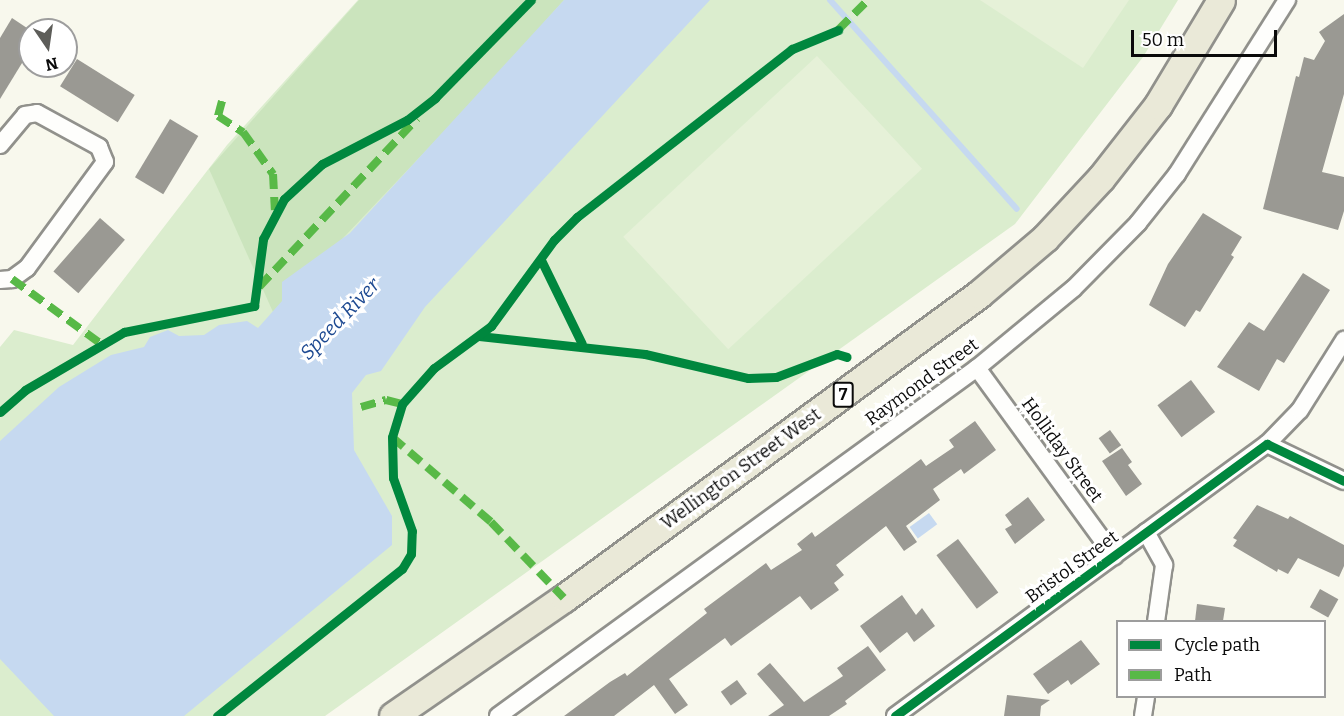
<!DOCTYPE html>
<style>
body{margin:0}
#map{position:relative;width:1344px;height:716px;overflow:hidden;background:#f8f8ed;font-family:Bitter,serif}
div>[style]{position:absolute}
.green>*{inset:0;background:#dbedce}
.forest>*{inset:0;background:#cbe4bd}
.pitch>*{inset:0;background:#e6f1d8;transform-origin:0 0}
.water>*{inset:0;background:#c6d9f0;transform-origin:0 0}
.stream>*{height:6px;margin:-3px;padding:0 3px;transform-origin:3px;border-radius:3px;background:#c6d9f0}
.building>*{inset:0;background:#9a9993;transform-origin:0 0}
.roads{filter:drop-shadow(2px 0 #91918c) drop-shadow(-2px 0 #91918c) drop-shadow(0 2px #91918c) drop-shadow(0 -2px #91918c)}
.street>*{height:16px;margin:-8px;padding:0 8px;transform-origin:8px;border-radius:8px;background:#fefefc}
.primary>*{height:27px;margin:-13.5px;padding:0 13.5px;transform-origin:13.5px;border-radius:13.5px;background:#eae9d8}
.quiet>*{height:8px;margin-top:-4px;transform-origin:0;background:repeating-linear-gradient(90deg,#58b947 0 15px,transparent 0 23px)}
.cycleway>*{height:9px;margin:-4.5px;padding:0 4.5px;transform-origin:4.5px;border-radius:4.5px;background:#00873e}
span{translate:-50% -50%;white-space:nowrap;text-align:center;line-height:1.15;-webkit-text-stroke:6px #fff;paint-order:stroke}
.shield-label span{padding:2px 4px;background:#fff;border:2px solid;border-radius:4px;-webkit-text-stroke-width:0}
.shield-label{font-size:16px;color:#0a0a0a;font-weight:700}
.street-label{font-size:18px;color:#0a0a0a}
.water-label{font-size:20px;color:#1d4991;font-style:italic}
.legend{position:absolute;left:1116px;top:620px;width:210px;height:78px;box-sizing:border-box;background:#fff;border:2px solid #9d9d9d;margin:0;padding:8px 10px;list-style:none;font-size:18px;color:#0a0a0a}
.legend li{display:flex;align-items:center;gap:12px;height:30px}
.legend b{width:30px;border:2px solid #9d9d9d}
.north{position:absolute;left:18px;top:18px;width:60px;height:60px;box-sizing:border-box;background:#fff;border:2px solid #9d9d9d;border-radius:50%;rotate:167deg;font-size:16px;font-weight:700;line-height:24px;text-align:center;color:#0a0a0a}
.north::after{content:'';display:block;margin:auto;width:21px;height:27px;background:#5d5d59;clip-path:polygon(50% 0,100% 100%,50% 72%,0 100%)}
.scale{position:absolute;left:1131px;top:30px;width:146px;height:27px;box-sizing:border-box;border:3px solid #0a0a0a;border-top:0;padding-left:8px;font-size:18px;line-height:21px;white-space:nowrap;color:#0a0a0a;-webkit-text-stroke:4px #fff;paint-order:stroke}
</style>
<div id="map">
<div class="green">
<div style="clip-path:polygon(358px 0,1178px 0,1143px 57px,1015px 224px,325px 716px,0 716px,0 347px,14px 330px,73px 345px,227px 145px)"></div>
</div>
<div class="forest">
<div style="clip-path:polygon(359px 0,564px 0,492px 81px,273px 312px,209px 169px)"></div>
</div>
<div class="pitch">
<div style="clip-path:polygon(980px 0,1129px 0,1083px 68px)"></div>
<div style="left:817px;top:56px;width:154px;height:265px;rotate:47deg"></div>
</div>
<div class="water">
<div style="clip-path:polygon(564px 0,710px 0,425px 307px,381px 371px,366px 375px,352px 393px,354px 450px,392px 516px,392px 545px,184px 716px,54px 716px,0 659px,0 441px,59px 387px,111px 355px,144px 347px,150px 337px,168px 330px,179px 336px,204px 335px,219px 325px,247px 321px,258px 328px,282px 301px,282px 282px,350px 233px)"></div>
<div style="left:929px;top:513px;width:14px;height:24px;rotate:54deg"></div>
</div>
<div class="stream">
<div style="left:830px;top:0;width:280px;rotate:48.2deg"></div>
</div>
<div class="building">
<div style="clip-path:polygon(1344px 14px,1344px 94px,1322px 172px,1344px 177px,1344px 211px,1338px 230px,1263px 209px,1296px 76px,1299px 77px,1304px 57px,1314px 60px,1325px 41px,1319px 32px)"></div>
<div style="clip-path:polygon(12px 18px,30px 30px,30px 50px,0 99px,0 38px)"></div>
<div style="left:77px;top:59px;width:68px;height:32px;rotate:32deg"></div>
<div style="left:170px;top:119px;width:33px;height:68px;rotate:31deg"></div>
<div style="clip-path:polygon(1203px 213px,1242px 237px,1231px 255px,1234px 257px,1200px 312px,1196px 310px,1185px 327px,1149px 305px,1168px 264px)"></div>
<div style="left:100px;top:218px;width:33px;height:71px;rotate:41deg"></div>
<div style="clip-path:polygon(1303px 273px,1330px 290px,1284px 363px,1277px 359px,1259px 391px,1217px 367px,1249px 322px,1264px 331px)"></div>
<div style="left:1191px;top:380px;width:40px;height:42px;rotate:53deg"></div>
<div style="clip-path:polygon(975px 421px,996px 450px,964px 474px,961px 469px,933px 489px,940px 500px,906px 526px,917px 542px,904px 551px,886px 526px,836px 565px,844px 575px,834px 583px,839px 590px,811px 610px,800px 596px,731px 646px,725px 638px,669px 679px,688px 705px,675px 714px,654px 685px,614px 716px,564px 716px,610px 682px,625px 673px,627px 676px,707px 613px,704px 609px,766px 563px,771px 570px,802px 550px,797px 544px,812px 532px,815px 537px,921px 459px,926px 466px,954px 447px,949px 440px)"></div>
<div style="left:1110px;top:430px;width:19px;height:14px;rotate:54deg"></div>
<div style="clip-path:polygon(1122px 448px,1132px 462px,1128px 465px,1142px 484px,1126px 496px,1102px 461px)"></div>
<div style="clip-path:polygon(1028px 497px,1045px 520px,1015px 544px,1005px 529px,1012px 525px,1005px 515px)"></div>
<div style="clip-path:polygon(1257px 505px,1288px 519px,1290px 516px,1344px 545px,1344px 566px,1339px 577px,1298px 558px,1288px 574px,1278px 569px,1277px 572px,1233px 546px,1237px 540px,1233px 538px)"></div>
<div style="left:958px;top:539px;width:67px;height:27px;rotate:53deg"></div>
<div style="left:1320px;top:589px;width:21px;height:21px;rotate:29deg"></div>
<div style="clip-path:polygon(902px 595px,916px 615px,922px 608px,935px 626px,914px 642px,907px 632px,880px 653px,860px 626px)"></div>
<div style="clip-path:polygon(1197px 604px,1225px 608px,1223px 621px,1195px 621px)"></div>
<div style="clip-path:polygon(1081px 640px,1100px 664px,1071px 685px,1068px 680px,1048px 694px,1033px 674px)"></div>
<div style="clip-path:polygon(868px 646px,886px 670px,845px 701px,847px 704px,829px 716px,768px 716px,784px 705px,757px 674px,770px 663px,804px 702px,843px 676px,837px 668px)"></div>
<div style="left:737px;top:680px;width:17px;height:20px;rotate:54deg"></div>
<div style="clip-path:polygon(1007px 695px,1050px 700px,1041px 706px,1040px 716px,1004px 716px)"></div>
</div>
<div class="roads">
<div class="street">
<div style="left:0;top:145px;width:39px;rotate:-50deg"></div>
<div style="left:25px;top:115px;width:12px;rotate:-9deg"></div>
<div style="left:37px;top:113px;width:71px;rotate:28.7deg"></div>
<div style="left:99px;top:147px;width:16px;rotate:68deg"></div>
<div style="left:105px;top:162px;width:132px;rotate:126.3deg"></div>
<div style="left:27px;top:268px;width:19px;rotate:144deg"></div>
<div style="left:12px;top:279px;width:12px;rotate:175deg"></div>
<div style="left:977px;top:368px;width:233px;rotate:53.9deg"></div>
<div style="left:1267px;top:444px;width:85px;rotate:25.7deg"></div>
<div style="left:1146px;top:532px;width:38px;rotate:61deg"></div>
<div style="left:1164px;top:565px;width:58px;rotate:98deg"></div>
<div style="left:498px;top:716px;width:592px;rotate:-36deg"></div>
<div style="left:977px;top:368px;width:124px;rotate:-39.5deg"></div>
<div style="left:1073px;top:289px;width:93px;rotate:-45.4deg"></div>
<div style="left:1138px;top:223px;width:63px;rotate:-51.5deg"></div>
<div style="left:1177px;top:174px;width:206px;rotate:-57.7deg"></div>
<div style="left:895px;top:716px;width:461px;rotate:-36.2deg"></div>
<div style="left:1267px;top:444px;width:47px;rotate:-45.9deg"></div>
<div style="left:1300px;top:410px;width:83px;rotate:-57.8deg"></div>
<div style="left:1143px;top:716px;width:20px;rotate:-81deg"></div>
</div>
<div class="primary">
<div style="left:393px;top:716px;width:208px;rotate:-34.6deg"></div>
<div style="left:564px;top:598px;width:514px;rotate:-36.22deg"></div>
<div style="left:979px;top:294px;width:87px;rotate:-40.3deg"></div>
<div style="left:1045px;top:238px;width:82px;rotate:-47deg"></div>
<div style="left:1101px;top:178px;width:93px;rotate:-52deg"></div>
<div style="left:1158px;top:105px;width:122px;rotate:-59deg"></div>
</div>
</div>
<div class="quiet">
<div style="left:838px;top:30px;width:42px;rotate:-45deg"></div>
<div style="left:222px;top:101px;width:16px;rotate:105deg"></div>
<div style="left:218px;top:116px;width:30px;rotate:33deg"></div>
<div style="left:243px;top:132px;width:52px;rotate:54.5deg"></div>
<div style="left:273px;top:174px;width:36px;rotate:87deg"></div>
<div style="left:12px;top:279px;width:110px;rotate:36.1deg"></div>
<div style="left:259px;top:287px;width:231px;rotate:-46.8deg"></div>
<div style="left:361px;top:407px;width:26px;rotate:-16deg"></div>
<div style="left:386px;top:400px;width:16px;rotate:14deg"></div>
<div style="left:392px;top:437px;width:130px;rotate:40.6deg"></div>
<div style="left:491px;top:522px;width:105px;rotate:46.2deg"></div>
</div>
<div class="cycleway">
<div style="left:541px;top:260px;width:93px;rotate:64deg"></div>
<div style="left:479px;top:336px;width:167px;rotate:6.2deg"></div>
<div style="left:645px;top:354px;width:106px;rotate:13.1deg"></div>
<div style="left:748px;top:378px;width:28px;rotate:-2deg"></div>
<div style="left:776px;top:377px;width:65px;rotate:-20.7deg"></div>
<div style="left:837px;top:354px;width:10px;rotate:17deg"></div>
<div style="left:0;top:412px;width:33px;rotate:-41deg"></div>
<div style="left:25px;top:390px;width:115px;rotate:-30.4deg"></div>
<div style="left:124px;top:332px;width:133px;rotate:-11.3deg"></div>
<div style="left:254px;top:306px;width:68px;rotate:-82.3deg"></div>
<div style="left:263px;top:239px;width:45px;rotate:-62.3deg"></div>
<div style="left:284px;top:199px;width:52px;rotate:-42.6deg"></div>
<div style="left:322px;top:164px;width:96px;rotate:-27.4deg"></div>
<div style="left:407px;top:120px;width:36px;rotate:-38deg"></div>
<div style="left:435px;top:98px;width:137px;rotate:-45.6deg"></div>
<div style="left:217px;top:716px;width:236px;rotate:-38.5deg"></div>
<div style="left:402px;top:569px;width:17px;rotate:-59deg"></div>
<div style="left:411px;top:554px;width:23px;rotate:-88deg"></div>
<div style="left:412px;top:531px;width:56px;rotate:-109.7deg"></div>
<div style="left:393px;top:478px;width:41px;rotate:-91.4deg"></div>
<div style="left:392px;top:437px;width:34px;rotate:-73deg"></div>
<div style="left:402px;top:404px;width:48px;rotate:-48.4deg"></div>
<div style="left:434px;top:368px;width:71px;rotate:-36.4deg"></div>
<div style="left:491px;top:326px;width:107px;rotate:-53.8deg"></div>
<div style="left:554px;top:240px;width:33px;rotate:-45deg"></div>
<div style="left:577px;top:217px;width:273px;rotate:-38deg"></div>
<div style="left:792px;top:49px;width:50px;rotate:-22.4deg"></div>
<div style="left:895px;top:716px;width:461px;rotate:-36.2deg"></div>
<div style="left:1267px;top:444px;width:85px;rotate:25.7deg"></div>
</div>
<div class="shield-label">
<span style="left:843px;top:395px">7</span>
</div>
<div class="street-label">
<span style="left:922px;top:382px;rotate:-36deg">Raymond Street</span>
<span style="left:1062px;top:450px;rotate:54deg">Holliday Street</span>
<span style="left:741px;top:469px;rotate:-36deg">Wellington Street West</span>
<span style="left:1072px;top:567px;rotate:-36deg">Bristol Street</span>
</div>
<div class="water-label">
<span style="left:340px;top:319px;rotate:-46deg">Speed River</span>
</div>
<ul class="legend">
<li><b style="height:8px;background:#00873e"></b>Cycle path</li>
<li><b style="height:8px;background:#58b947"></b>Path</li>
</ul>
<div class="north">N</div>
<div class="scale">50 m</div>
</div>
